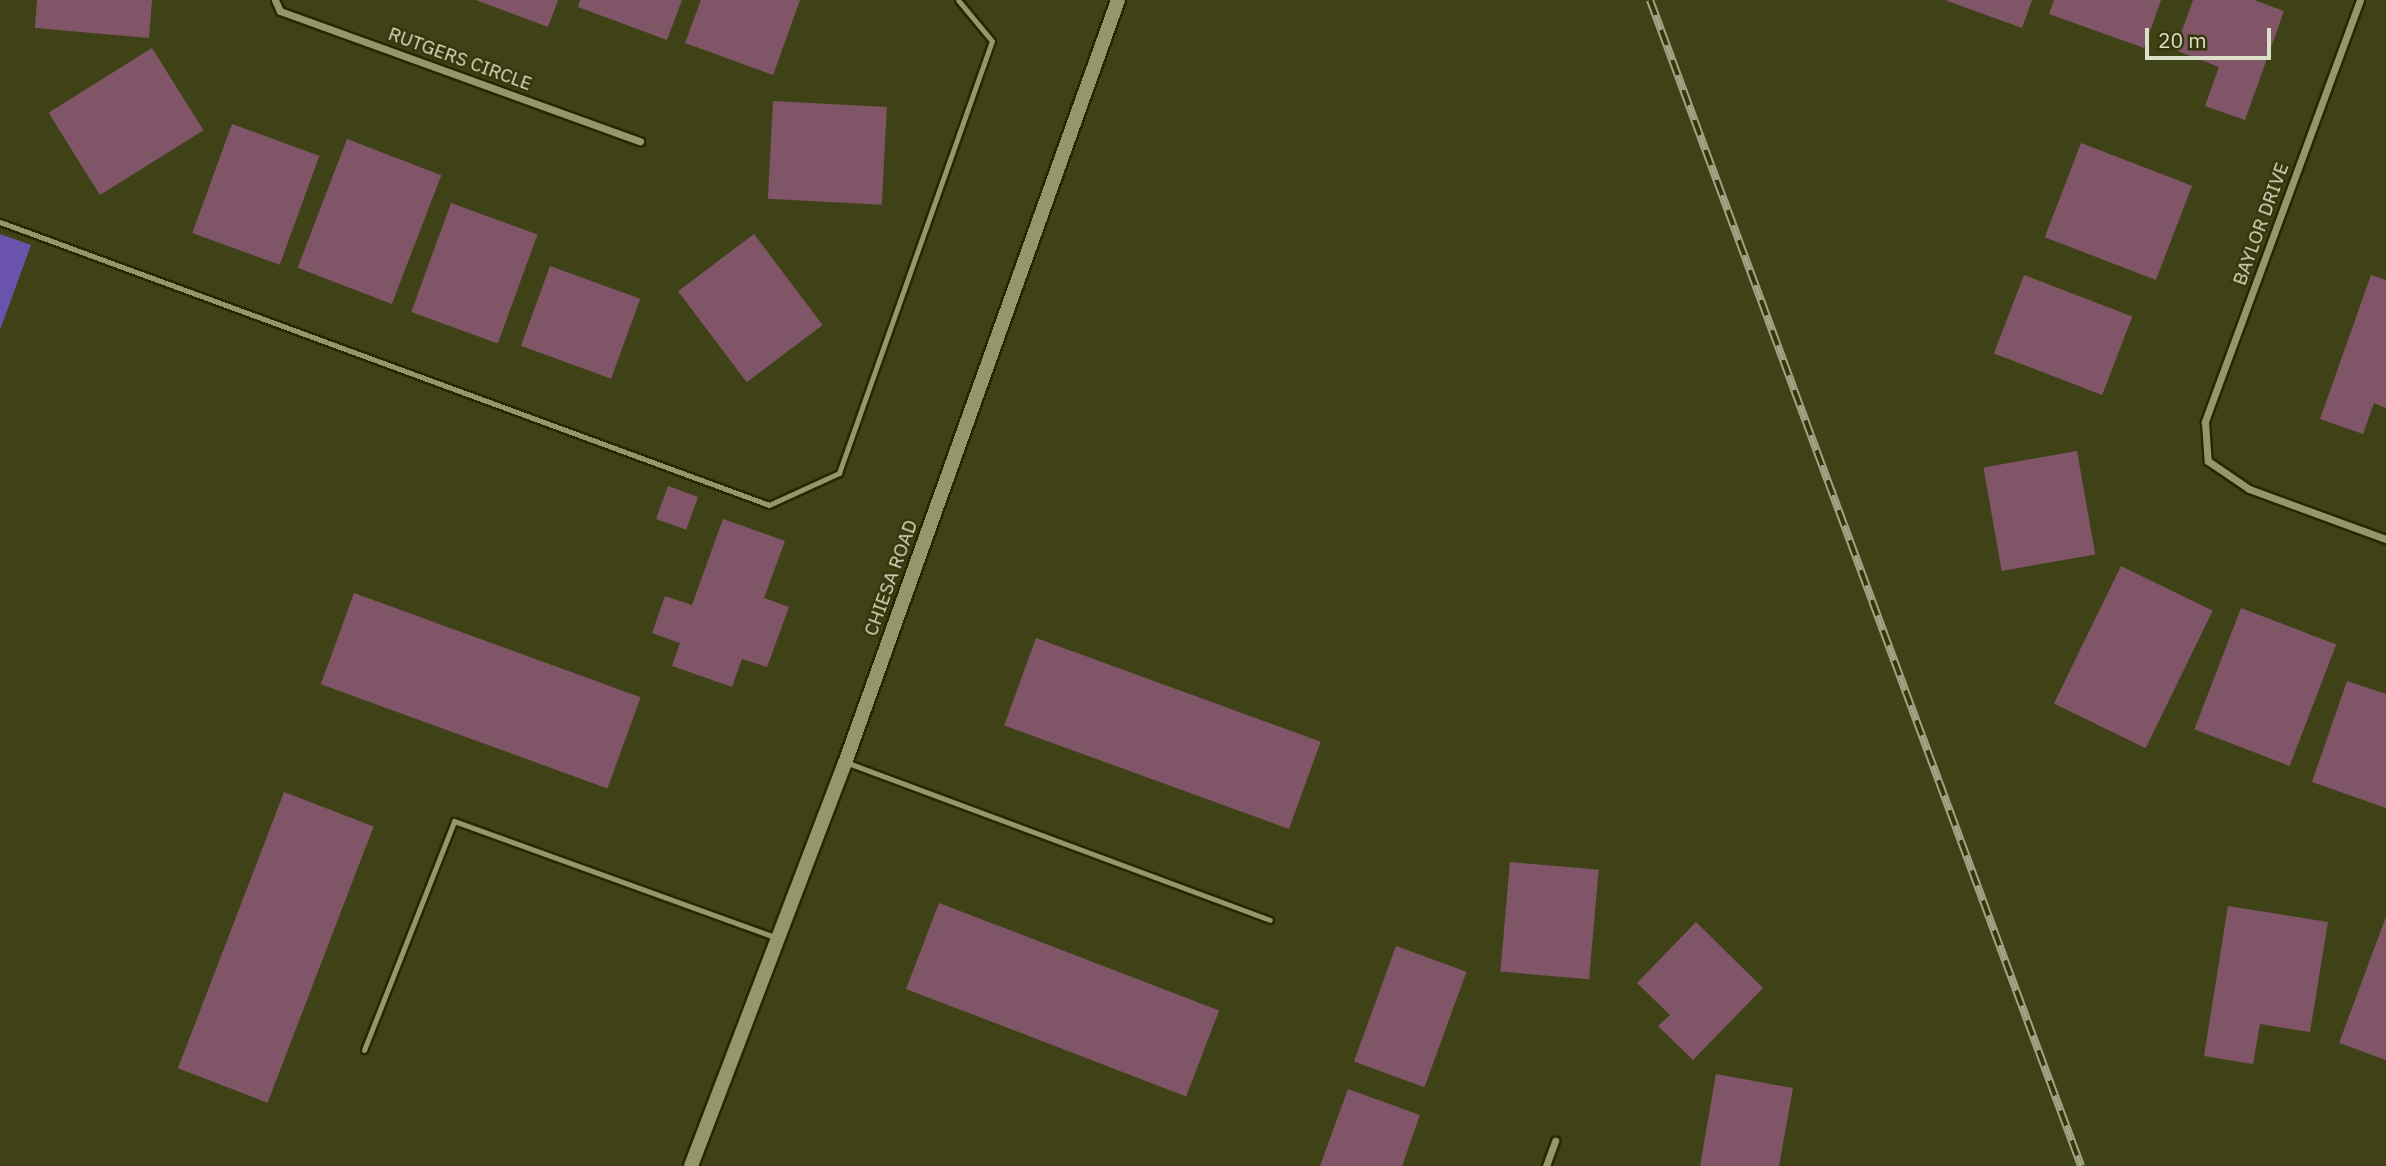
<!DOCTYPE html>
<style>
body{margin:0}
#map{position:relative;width:2386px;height:1166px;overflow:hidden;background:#3f4217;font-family:"IBM Plex Sans",sans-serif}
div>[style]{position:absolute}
.green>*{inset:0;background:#6a53ac}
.building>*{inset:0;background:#815568;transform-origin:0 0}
.roads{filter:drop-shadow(2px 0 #262800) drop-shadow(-2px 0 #262800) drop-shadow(0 2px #262800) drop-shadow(0 -2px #262800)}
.lane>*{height:5px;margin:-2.5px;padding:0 2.5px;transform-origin:2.5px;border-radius:2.5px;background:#93976a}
.street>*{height:7px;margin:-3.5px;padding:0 3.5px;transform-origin:3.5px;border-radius:3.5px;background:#93976a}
.secondary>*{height:14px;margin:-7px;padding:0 7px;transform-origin:7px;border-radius:7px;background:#93976a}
.rail>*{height:8px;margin-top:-4px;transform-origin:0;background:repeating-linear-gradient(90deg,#35370b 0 16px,#a1a484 0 32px);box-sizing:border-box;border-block:2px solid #a1a484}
span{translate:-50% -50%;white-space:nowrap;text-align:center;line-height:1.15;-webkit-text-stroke:5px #35370b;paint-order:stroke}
.street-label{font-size:19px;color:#dcdfc7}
.scale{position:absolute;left:2145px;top:28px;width:126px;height:32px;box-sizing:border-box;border:4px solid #dcdfc7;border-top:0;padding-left:9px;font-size:21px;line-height:24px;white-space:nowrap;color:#dcdfc7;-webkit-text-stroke:5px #35370b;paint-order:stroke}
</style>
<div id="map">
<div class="green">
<div style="clip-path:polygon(0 234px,31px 245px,0 330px)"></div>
</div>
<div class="building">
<div style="clip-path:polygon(37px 0,152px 0,149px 38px,35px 28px)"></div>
<div style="clip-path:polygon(476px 0,558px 0,548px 27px)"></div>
<div style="clip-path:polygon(580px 0,682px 0,667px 40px,578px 7px)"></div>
<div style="clip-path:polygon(701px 0,800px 0,773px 75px,685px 43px)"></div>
<div style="clip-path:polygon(1945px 0,2032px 0,2022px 28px)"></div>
<div style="clip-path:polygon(2054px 0,2161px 0,2144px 48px,2049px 14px)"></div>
<div style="clip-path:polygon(2193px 0,2254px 0,2284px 11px,2245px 120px,2205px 106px,2219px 67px,2175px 50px)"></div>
<div style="left:152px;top:48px;width:97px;height:122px;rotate:58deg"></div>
<div style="left:773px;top:101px;width:114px;height:98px;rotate:3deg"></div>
<div style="left:232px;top:124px;width:93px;height:116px;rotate:20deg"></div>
<div style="left:347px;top:139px;width:101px;height:138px;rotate:21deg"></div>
<div style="left:2081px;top:143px;width:119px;height:101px;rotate:21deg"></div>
<div style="left:451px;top:203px;width:92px;height:116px;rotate:20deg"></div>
<div style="left:754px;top:234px;width:114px;height:95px;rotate:53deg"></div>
<div style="left:550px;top:266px;width:96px;height:85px;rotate:20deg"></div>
<div style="left:2024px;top:275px;width:116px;height:84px;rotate:21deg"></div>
<div style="clip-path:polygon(2371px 275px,2386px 280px,2386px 408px,2374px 403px,2363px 434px,2320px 419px)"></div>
<div style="left:2077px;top:451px;width:105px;height:95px;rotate:80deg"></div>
<div style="left:668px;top:486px;width:32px;height:35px;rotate:20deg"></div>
<div style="clip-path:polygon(723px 519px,785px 541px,764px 598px,789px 607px,767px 667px,742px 659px,732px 687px,672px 666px,680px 643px,652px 633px,665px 596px,692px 605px)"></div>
<div style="left:2121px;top:566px;width:102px;height:153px;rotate:26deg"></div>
<div style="left:354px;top:593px;width:305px;height:97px;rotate:20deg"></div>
<div style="left:2241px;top:608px;width:102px;height:130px;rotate:21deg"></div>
<div style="left:1036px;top:638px;width:303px;height:93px;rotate:20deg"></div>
<div style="clip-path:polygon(2347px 681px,2386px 694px,2386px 808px,2312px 782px)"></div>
<div style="left:284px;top:792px;width:96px;height:296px;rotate:21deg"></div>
<div style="left:1510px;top:862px;width:89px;height:110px;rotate:5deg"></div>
<div style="left:939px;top:903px;width:300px;height:92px;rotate:21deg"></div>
<div style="clip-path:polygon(2228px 906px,2328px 922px,2310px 1032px,2260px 1024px,2253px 1064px,2204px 1056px)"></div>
<div style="clip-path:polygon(2386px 917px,2386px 1060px,2339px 1043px)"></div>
<div style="clip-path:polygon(1696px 922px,1763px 988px,1693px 1060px,1658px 1026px,1670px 1015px,1637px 983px)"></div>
<div style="left:1396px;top:946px;width:75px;height:123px;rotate:20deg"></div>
<div style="clip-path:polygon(1716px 1074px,1793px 1088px,1779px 1166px,1700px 1166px)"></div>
<div style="clip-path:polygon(1348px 1089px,1420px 1115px,1402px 1166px,1320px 1166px)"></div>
</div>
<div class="roads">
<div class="lane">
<div style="left:0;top:222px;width:819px;rotate:20.2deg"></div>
<div style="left:769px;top:505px;width:77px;rotate:-24.6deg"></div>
<div style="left:839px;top:473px;width:458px;rotate:-70.5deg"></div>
<div style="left:992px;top:41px;width:53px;rotate:-129.7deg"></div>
<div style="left:848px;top:763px;width:450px;rotate:20.4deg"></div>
<div style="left:364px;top:1050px;width:246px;rotate:-68.5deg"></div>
<div style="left:454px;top:821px;width:344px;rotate:19.9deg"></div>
</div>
<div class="street">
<div style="left:275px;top:0;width:12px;rotate:66deg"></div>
<div style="left:280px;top:11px;width:383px;rotate:19.9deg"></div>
<div style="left:2360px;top:0;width:450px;rotate:110.2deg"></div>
<div style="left:2205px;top:422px;width:39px;rotate:86deg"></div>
<div style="left:2208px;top:461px;width:50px;rotate:34.3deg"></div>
<div style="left:2249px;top:489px;width:146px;rotate:20.1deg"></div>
<div style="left:1546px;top:1166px;width:27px;rotate:-70deg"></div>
</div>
<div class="secondary">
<div style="left:691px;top:1166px;width:431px;rotate:-69.1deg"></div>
<div style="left:845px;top:763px;width:810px;rotate:-70.31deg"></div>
</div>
</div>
<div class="rail">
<div style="left:1650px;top:0;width:1243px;rotate:69.71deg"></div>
</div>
<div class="street-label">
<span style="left:460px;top:59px;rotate:20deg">RUTGERS CIRCLE</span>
<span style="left:2261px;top:224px;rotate:-70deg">BAYLOR DRIVE</span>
<span style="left:891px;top:578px;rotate:-70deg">CHIESA ROAD</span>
</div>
<div class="scale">20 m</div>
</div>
